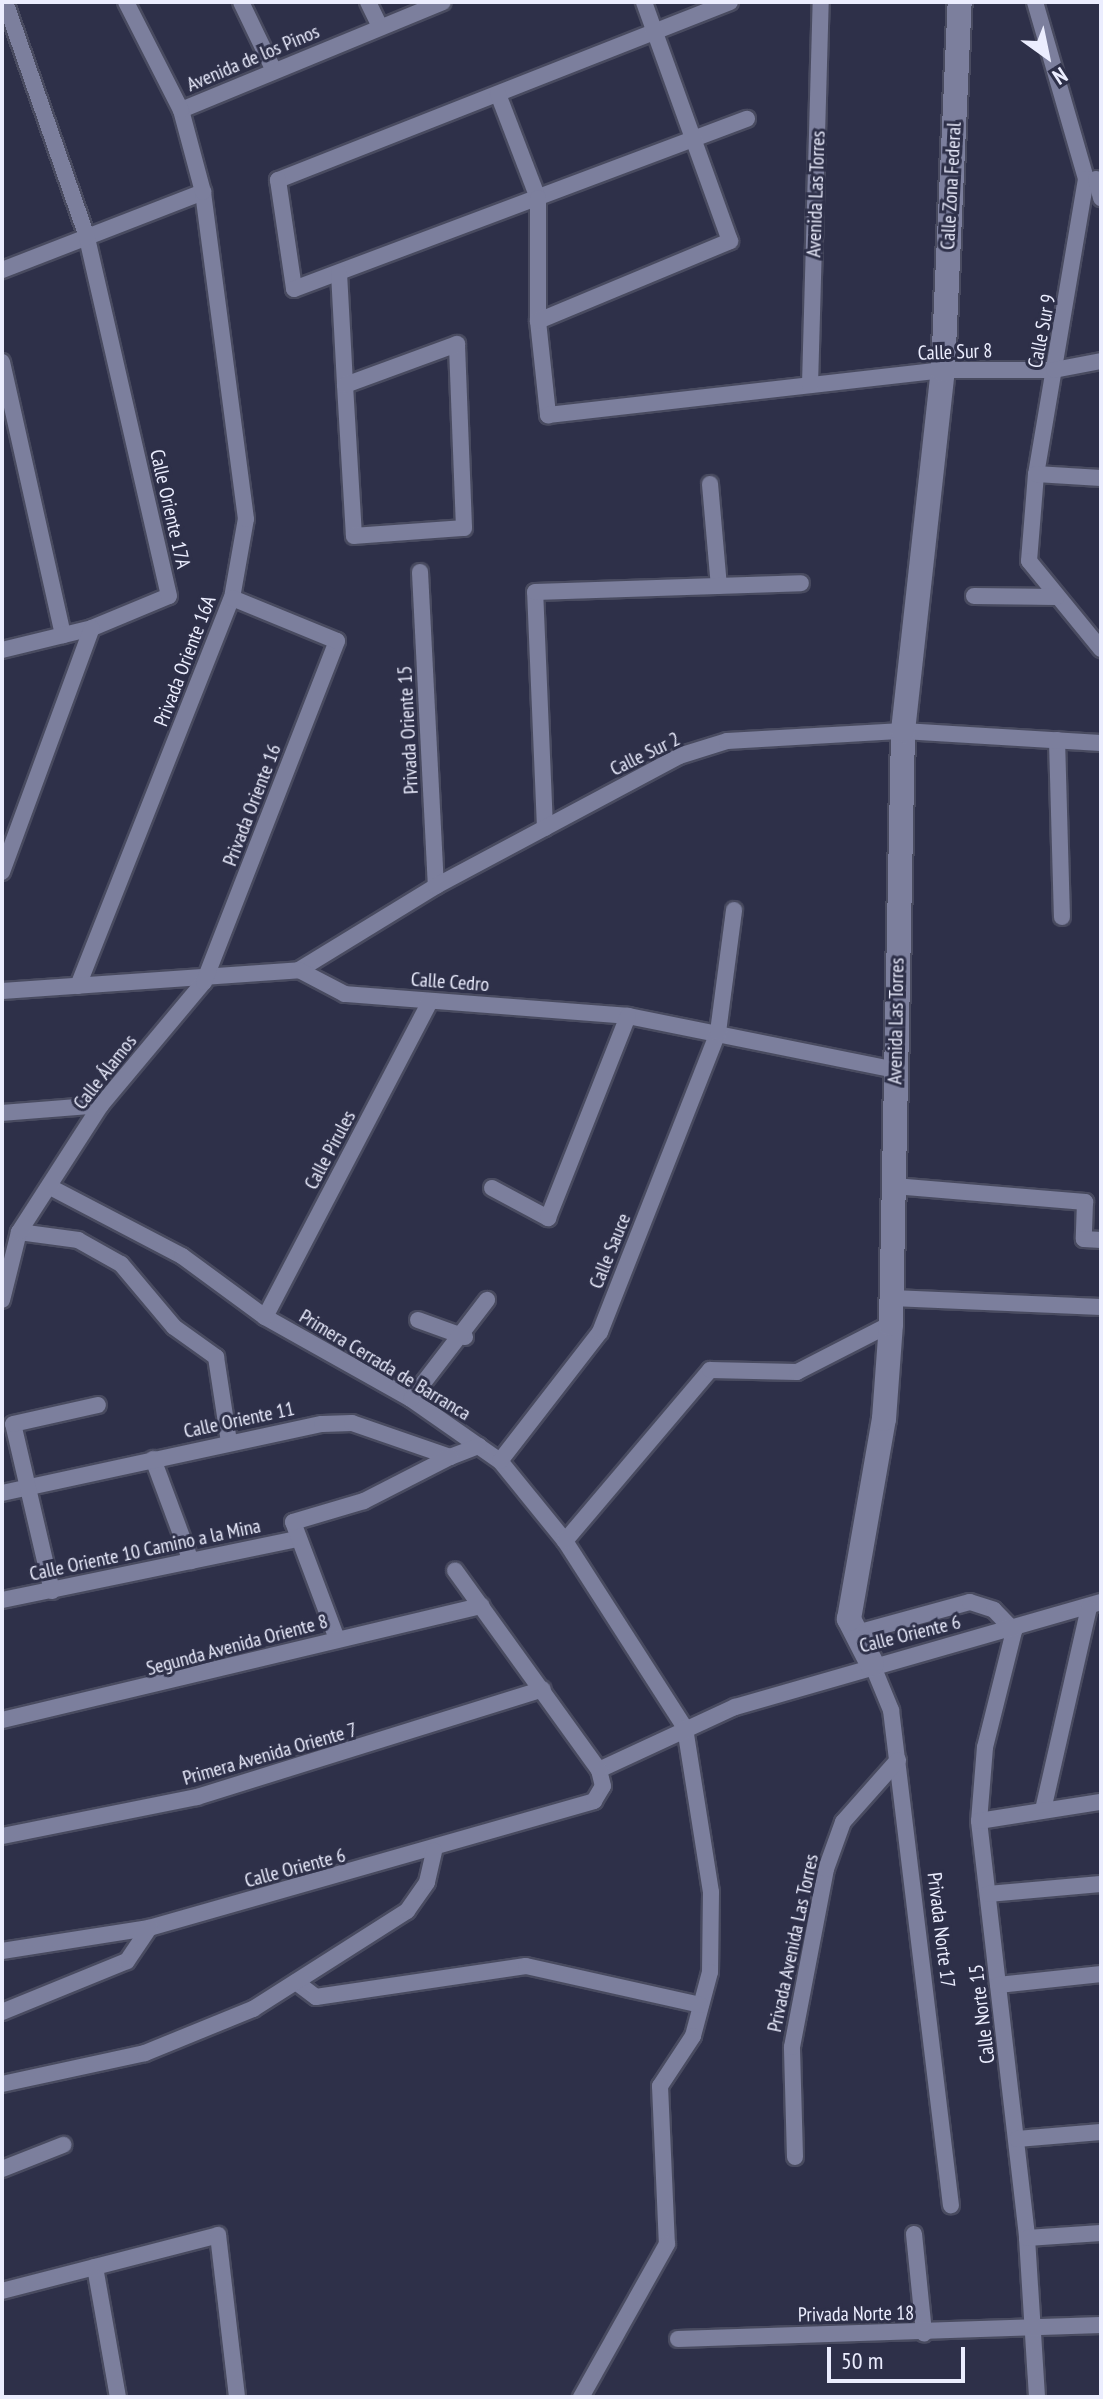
<!DOCTYPE html>
<meta charset="utf-8">
<style>
body{margin:0}
#map{position:relative;width:1103px;height:2399px;overflow:hidden;background:#2e3049;font-family:"PT Sans Narrow",sans-serif}
div>[style]{position:absolute}
.roads{filter:drop-shadow(2px 0 #494b60) drop-shadow(-2px 0 #494b60) drop-shadow(0 2px #494b60) drop-shadow(0 -2px #494b60)}
.street>*{height:16px;margin:-8px;padding:0 8px;transform-origin:8px;border-radius:8px;background:#7c7f9d}
.secondary>*{height:24px;margin:-12px;padding:0 12px;transform-origin:12px;border-radius:12px;background:#7c7f9d}
span{translate:-50% -50%;white-space:nowrap;text-align:center;line-height:1.15;-webkit-text-stroke:6px #2e3049;paint-order:stroke}
.street-label{font-size:20px;color:#ebedfe}
.frame{position:absolute;inset:0;border:4px solid #ebedfe;pointer-events:none}
.north{position:absolute;left:1007px;top:16px;width:80px;height:80px;-webkit-text-stroke:6px #2e3049;paint-order:stroke;rotate:147deg;font-size:22px;font-weight:700;line-height:32px;text-align:center;color:#ebedfe}
.north::after{content:'';display:block;margin:auto;width:28px;height:36px;background:#ebedfe;clip-path:polygon(50% 0,100% 100%,50% 72%,0 100%)}
.scale{position:absolute;left:827px;top:2347px;width:138px;height:36px;box-sizing:border-box;border:4px solid #ebedfe;border-top:0;padding-left:10px;font-size:24px;line-height:28px;white-space:nowrap;color:#ebedfe;-webkit-text-stroke:6px #2e3049;paint-order:stroke}
</style>
<div id="map">
<div class="roads">
<div class="street">
<div style="left:241px;top:2px;width:76px;rotate:64.4deg"></div>
<div style="left:368px;top:2px;width:28px;rotate:64deg"></div>
<div style="left:730px;top:2px;width:486px;rotate:158.5deg"></div>
<div style="left:278px;top:180px;width:110px;rotate:81.6deg"></div>
<div style="left:294px;top:289px;width:484px;rotate:-20.6deg"></div>
<div style="left:1035px;top:2px;width:184px;rotate:73.9deg"></div>
<div style="left:1086px;top:179px;width:299px;rotate:99.6deg"></div>
<div style="left:1036px;top:474px;width:87px;rotate:94.6deg"></div>
<div style="left:1029px;top:561px;width:114px;rotate:50.7deg"></div>
<div style="left:498px;top:94px;width:111px;rotate:69deg"></div>
<div style="left:538px;top:198px;width:123px;rotate:90deg"></div>
<div style="left:538px;top:321px;width:95px;rotate:83.9deg"></div>
<div style="left:548px;top:415px;width:398px;rotate:-6.5deg"></div>
<div style="left:943px;top:370px;width:111px"></div>
<div style="left:1054px;top:370px;width:48px;rotate:-10.8deg"></div>
<div style="left:181px;top:110px;width:283px;rotate:-22.4deg"></div>
<div style="left:1096px;top:179px;width:20px;rotate:75deg"></div>
<div style="left:2px;top:270px;width:216px;rotate:-21.2deg"></div>
<div style="left:339px;top:273px;width:112px;rotate:86.9deg"></div>
<div style="left:345px;top:385px;width:151px;rotate:86.6deg"></div>
<div style="left:354px;top:536px;width:110px;rotate:-4.2deg"></div>
<div style="left:464px;top:528px;width:184px;rotate:-92.2deg"></div>
<div style="left:457px;top:344px;width:119px;rotate:159.9deg"></div>
<div style="left:538px;top:321px;width:208px;rotate:-22.6deg"></div>
<div style="left:730px;top:241px;width:254px;rotate:-109.8deg"></div>
<div style="left:2px;top:362px;width:280px;rotate:77.4deg"></div>
<div style="left:810px;top:385px;width:383px;rotate:-88.4deg"></div>
<div style="left:1036px;top:474px;width:65px;rotate:3.5deg"></div>
<div style="left:710px;top:484px;width:102px;rotate:85deg"></div>
<div style="left:420px;top:572px;width:314px;rotate:87.1deg"></div>
<div style="left:974px;top:596px;width:83px;rotate:0.7deg"></div>
<div style="left:2px;top:650px;width:93px;rotate:-13.7deg"></div>
<div style="left:92px;top:628px;width:83px;rotate:-22.6deg"></div>
<div style="left:169px;top:596px;width:368px;rotate:-102.9deg"></div>
<div style="left:87px;top:237px;width:249px;rotate:-109.2deg"></div>
<div style="left:1057px;top:740px;width:177px;rotate:88.4deg"></div>
<div style="left:545px;top:828px;width:236px;rotate:-92.4deg"></div>
<div style="left:535px;top:592px;width:266px;rotate:-1.9deg"></div>
<div style="left:2px;top:872px;width:260px;rotate:-69.8deg"></div>
<div style="left:299px;top:970px;width:161px;rotate:-31.5deg"></div>
<div style="left:436px;top:886px;width:276px;rotate:-28.1deg"></div>
<div style="left:679px;top:756px;width:50px;rotate:-17.4deg"></div>
<div style="left:727px;top:741px;width:176px;rotate:-3.3deg"></div>
<div style="left:903px;top:731px;width:198px;rotate:3.5deg"></div>
<div style="left:78px;top:986px;width:417px;rotate:-68.4deg"></div>
<div style="left:232px;top:598px;width:80px;rotate:-80deg"></div>
<div style="left:246px;top:519px;width:330px;rotate:-97.5deg"></div>
<div style="left:203px;top:192px;width:85px;rotate:-105deg"></div>
<div style="left:181px;top:110px;width:121px;rotate:-117deg"></div>
<div style="left:2px;top:991px;width:298px;rotate:-4deg"></div>
<div style="left:299px;top:970px;width:52px;rotate:27.6deg"></div>
<div style="left:345px;top:994px;width:284px;rotate:4.4deg"></div>
<div style="left:628px;top:1016px;width:272px;rotate:11.4deg"></div>
<div style="left:2px;top:1113px;width:99px;rotate:-4.6deg"></div>
<div style="left:894px;top:1186px;width:192px;rotate:4.8deg"></div>
<div style="left:1085px;top:1202px;width:37px;rotate:92deg"></div>
<div style="left:1084px;top:1239px;width:17px;rotate:3deg"></div>
<div style="left:52px;top:1188px;width:147px;rotate:27.6deg"></div>
<div style="left:182px;top:1256px;width:103px;rotate:36.3deg"></div>
<div style="left:265px;top:1317px;width:167px;rotate:29.3deg"></div>
<div style="left:411px;top:1399px;width:108px;rotate:34.9deg"></div>
<div style="left:500px;top:1461px;width:103px;rotate:50.9deg"></div>
<div style="left:565px;top:1541px;width:222px;rotate:57.3deg"></div>
<div style="left:685px;top:1728px;width:166px;rotate:81deg"></div>
<div style="left:711px;top:1892px;width:80px;rotate:90.7deg"></div>
<div style="left:710px;top:1972px;width:66px;rotate:104.9deg"></div>
<div style="left:693px;top:2036px;width:60px;rotate:123.4deg"></div>
<div style="left:660px;top:2086px;width:158px;rotate:87.5deg"></div>
<div style="left:667px;top:2244px;width:176px;rotate:119.3deg"></div>
<div style="left:492px;top:1188px;width:64px;rotate:28.2deg"></div>
<div style="left:548px;top:1218px;width:217px;rotate:-68.4deg"></div>
<div style="left:19px;top:1232px;width:60px;rotate:7.7deg"></div>
<div style="left:78px;top:1240px;width:49px;rotate:29.2deg"></div>
<div style="left:121px;top:1264px;width:82px;rotate:49.9deg"></div>
<div style="left:174px;top:1327px;width:52px;rotate:35.5deg"></div>
<div style="left:216px;top:1357px;width:86px;rotate:81.3deg"></div>
<div style="left:892px;top:1298px;width:209px;rotate:2.5deg"></div>
<div style="left:2px;top:1300px;width:70px;rotate:-76deg"></div>
<div style="left:19px;top:1232px;width:151px;rotate:-57.2deg"></div>
<div style="left:101px;top:1105px;width:160px;rotate:-50.1deg"></div>
<div style="left:204px;top:982px;width:366px;rotate:-68.7deg"></div>
<div style="left:337px;top:641px;width:113px;rotate:-157.7deg"></div>
<div style="left:265px;top:1317px;width:356px;rotate:-62.4deg"></div>
<div style="left:418px;top:1320px;width:50px;rotate:19.9deg"></div>
<div style="left:411px;top:1399px;width:125px;rotate:-52.5deg"></div>
<div style="left:153px;top:1459px;width:109px;rotate:69.6deg"></div>
<div style="left:500px;top:1461px;width:163px;rotate:-52.2deg"></div>
<div style="left:600px;top:1332px;width:322px;rotate:-68.5deg"></div>
<div style="left:718px;top:1032px;width:123px;rotate:-82.5deg"></div>
<div style="left:2px;top:1493px;width:327px;rotate:-12.2deg"></div>
<div style="left:322px;top:1424px;width:30px;rotate:-2deg"></div>
<div style="left:352px;top:1423px;width:104px;rotate:19.1deg"></div>
<div style="left:450px;top:1457px;width:31px;rotate:-21deg"></div>
<div style="left:565px;top:1541px;width:224px;rotate:-49.7deg"></div>
<div style="left:710px;top:1370px;width:87px;rotate:1.3deg"></div>
<div style="left:797px;top:1372px;width:106px;rotate:-27.1deg"></div>
<div style="left:52px;top:1591px;width:171px;rotate:-103.1deg"></div>
<div style="left:13px;top:1424px;width:87px;rotate:-12.6deg"></div>
<div style="left:2px;top:1600px;width:300px;rotate:-11.7deg"></div>
<div style="left:853px;top:1634px;width:121px;rotate:-15.3deg"></div>
<div style="left:970px;top:1602px;width:25px;rotate:18deg"></div>
<div style="left:994px;top:1610px;width:29px;rotate:46deg"></div>
<div style="left:1014px;top:1631px;width:120px;rotate:104deg"></div>
<div style="left:985px;top:1747px;width:74px;rotate:94.6deg"></div>
<div style="left:979px;top:1821px;width:420px;rotate:83.4deg"></div>
<div style="left:1027px;top:2238px;width:159px;rotate:86.4deg"></div>
<div style="left:337px;top:1639px;width:125px;rotate:-110.6deg"></div>
<div style="left:293px;top:1522px;width:74px;rotate:-16.5deg"></div>
<div style="left:364px;top:1501px;width:97px;rotate:-27.1deg"></div>
<div style="left:872px;top:1664px;width:50px;rotate:67.6deg"></div>
<div style="left:891px;top:1710px;width:499px;rotate:83.1deg"></div>
<div style="left:2px;top:1720px;width:493px;rotate:-13.4deg"></div>
<div style="left:599px;top:1770px;width:150px;rotate:-24.9deg"></div>
<div style="left:735px;top:1707px;width:381px;rotate:-16deg"></div>
<div style="left:1043px;top:1810px;width:207px;rotate:-77.2deg"></div>
<div style="left:979px;top:1821px;width:123px;rotate:-8.9deg"></div>
<div style="left:2px;top:1836px;width:199px;rotate:-11.3deg"></div>
<div style="left:197px;top:1797px;width:362px;rotate:-17.3deg"></div>
<div style="left:988px;top:1894px;width:113px;rotate:-5.1deg"></div>
<div style="left:2px;top:1951px;width:149px;rotate:-8.9deg"></div>
<div style="left:149px;top:1928px;width:463px;rotate:-15.9deg"></div>
<div style="left:594px;top:1801px;width:17px;rotate:-59deg"></div>
<div style="left:603px;top:1786px;width:16px;rotate:-104deg"></div>
<div style="left:599px;top:1770px;width:246px;rotate:-125.8deg"></div>
<div style="left:296px;top:1982px;width:25px;rotate:37deg"></div>
<div style="left:316px;top:1997px;width:212px;rotate:-8.4deg"></div>
<div style="left:526px;top:1966px;width:179px;rotate:12.6deg"></div>
<div style="left:998px;top:1985px;width:104px;rotate:-6.1deg"></div>
<div style="left:2px;top:2012px;width:135px;rotate:-22.2deg"></div>
<div style="left:127px;top:1961px;width:40px;rotate:-56deg"></div>
<div style="left:2px;top:2084px;width:146px;rotate:-12.2deg"></div>
<div style="left:145px;top:2053px;width:117px;rotate:-22.2deg"></div>
<div style="left:253px;top:2009px;width:183px;rotate:-32.5deg"></div>
<div style="left:407px;top:1911px;width:35px;rotate:-55deg"></div>
<div style="left:427px;top:1882px;width:32px;rotate:-77deg"></div>
<div style="left:1017px;top:2139px;width:84px;rotate:-4.8deg"></div>
<div style="left:795px;top:2157px;width:110px;rotate:-91.6deg"></div>
<div style="left:792px;top:2047px;width:181px;rotate:-79.2deg"></div>
<div style="left:826px;top:1869px;width:50px;rotate:-70.1deg"></div>
<div style="left:843px;top:1822px;width:83px;rotate:-48.4deg"></div>
<div style="left:2px;top:2169px;width:66px;rotate:-21.5deg"></div>
<div style="left:914px;top:2234px;width:100px;rotate:84.2deg"></div>
<div style="left:1027px;top:2238px;width:74px;rotate:-3.9deg"></div>
<div style="left:95px;top:2267px;width:132px;rotate:80deg"></div>
<div style="left:2px;top:2291px;width:223px;rotate:-14.5deg"></div>
<div style="left:218px;top:2235px;width:163px;rotate:83.3deg"></div>
<div style="left:678px;top:2339px;width:423px;rotate:-1.9deg"></div>
</div>
<div class="secondary">
<div style="left:872px;top:1664px;width:51px;rotate:-117.1deg"></div>
<div style="left:849px;top:1619px;width:203px;rotate:-80.1deg"></div>
<div style="left:884px;top:1419px;width:95px;rotate:-85.8deg"></div>
<div style="left:891px;top:1324px;width:593px;rotate:-88.84deg"></div>
<div style="left:903px;top:731px;width:363px;rotate:-83.7deg"></div>
<div style="left:943px;top:370px;width:368px;rotate:-87.4deg"></div>
</div>
</div>
<div class="street-label">
<span style="left:253px;top:58px;rotate:-23deg">Avenida de los Pinos</span>
<span style="left:951px;top:186px;rotate:-87deg">Calle Zona Federal</span>
<span style="left:816px;top:194px;rotate:-88deg">Avenida Las Torres</span>
<span style="left:1042px;top:331px;rotate:-79deg">Calle Sur 9</span>
<span style="left:955px;top:352px;rotate:-2deg">Calle Sur 8</span>
<span style="left:170px;top:509px;rotate:77deg">Calle Oriente 17A</span>
<span style="left:185px;top:661px;rotate:-69deg">Privada Oriente 16A</span>
<span style="left:408px;top:730px;rotate:-93deg">Privada Oriente 15</span>
<span style="left:645px;top:754px;rotate:-26deg">Calle Sur 2</span>
<span style="left:252px;top:805px;rotate:-69deg">Privada Oriente 16</span>
<span style="left:450px;top:982px;rotate:4deg">Calle Cedro</span>
<span style="left:896px;top:1021px;rotate:-89deg">Avenida Las Torres</span>
<span style="left:105px;top:1072px;rotate:-52deg">Calle Álamos</span>
<span style="left:330px;top:1150px;rotate:-62deg">Calle Pirules</span>
<span style="left:610px;top:1251px;rotate:-68deg">Calle Sauce</span>
<span style="left:385px;top:1365px;rotate:31deg">Primera Cerrada de Barranca</span>
<span style="left:239px;top:1420px;rotate:-12deg">Calle Oriente 11</span>
<span style="left:145px;top:1550px;rotate:-12deg">Calle Oriente 10 Camino a la Mina</span>
<span style="left:910px;top:1634px;rotate:-14deg">Calle Oriente 6</span>
<span style="left:237px;top:1645px;rotate:-15deg">Segunda Avenida Oriente 8</span>
<span style="left:270px;top:1754px;rotate:-16deg">Primera Avenida Oriente 7</span>
<span style="left:295px;top:1868px;rotate:-15deg">Calle Oriente 6</span>
<span style="left:941px;top:1930px;rotate:83deg">Privada Norte 17</span>
<span style="left:793px;top:1943px;rotate:-78deg">Privada Avenida Las Torres</span>
<span style="left:982px;top:2014px;rotate:-97deg">Calle Norte 15</span>
<span style="left:856px;top:2314px;rotate:-1deg">Privada Norte 18</span>
</div>
<div class="frame"></div>
<div class="north">N</div>
<div class="scale">50 m</div>
</div>
